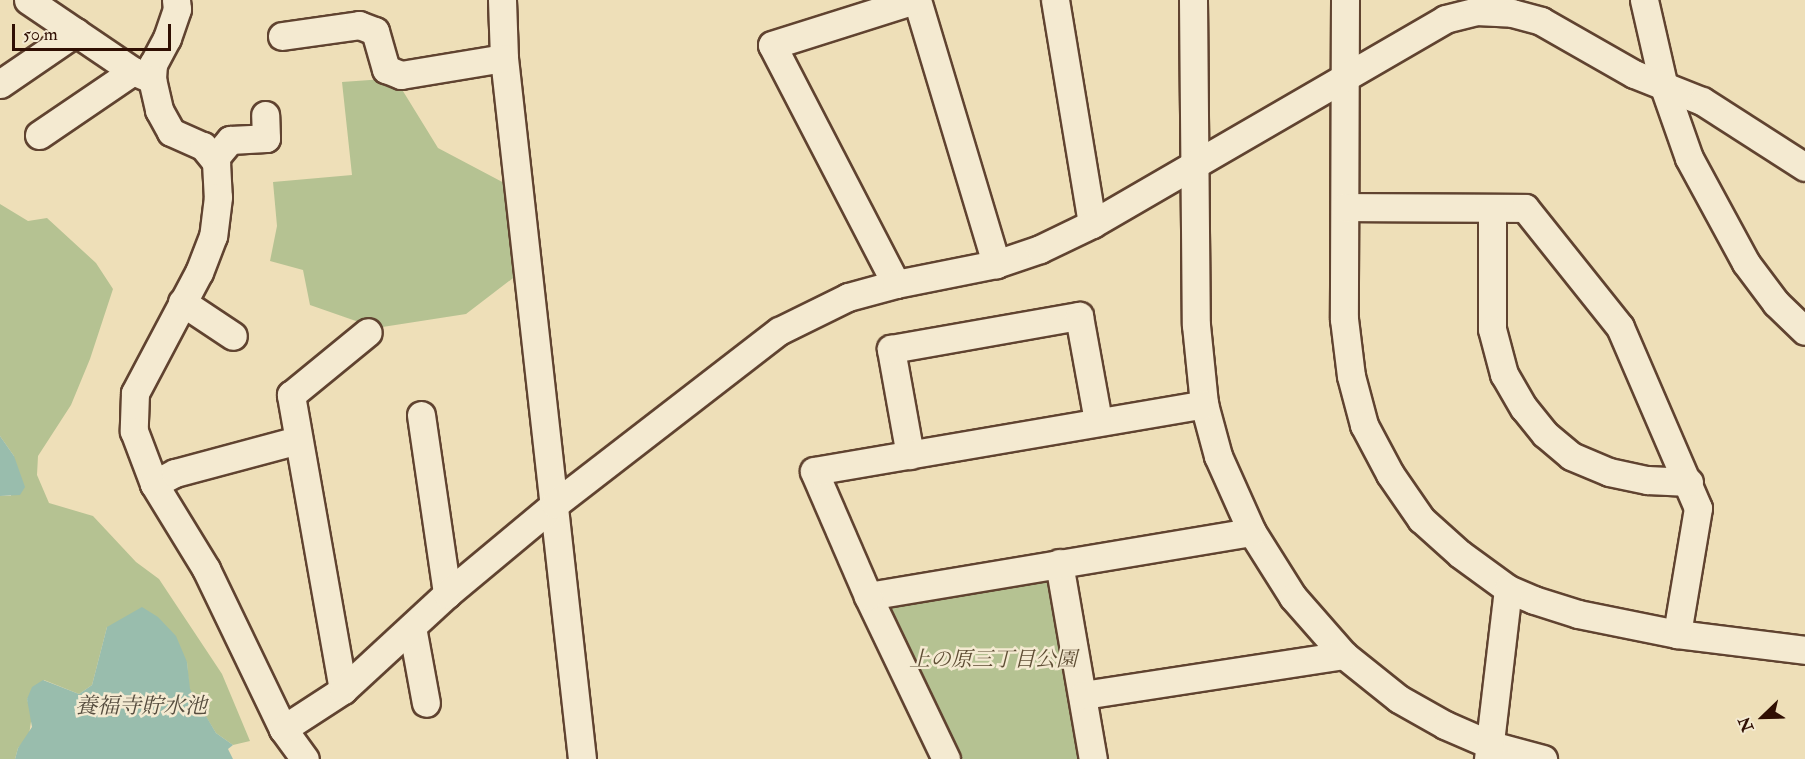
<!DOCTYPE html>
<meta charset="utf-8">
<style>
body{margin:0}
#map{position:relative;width:1805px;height:759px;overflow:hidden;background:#eedfb8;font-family:"IM FELL Double Pica","Noto Serif JP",serif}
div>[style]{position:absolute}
.green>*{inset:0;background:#b5c292}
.water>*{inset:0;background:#99bdad}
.roads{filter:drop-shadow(2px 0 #604330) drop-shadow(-2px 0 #604330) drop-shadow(0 2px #604330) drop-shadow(0 -2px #604330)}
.minor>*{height:27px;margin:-13.5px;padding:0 13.5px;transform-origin:13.5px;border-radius:13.5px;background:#f4ead1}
span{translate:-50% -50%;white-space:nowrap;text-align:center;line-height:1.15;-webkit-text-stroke:5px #f4ead1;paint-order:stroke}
.park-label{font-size:21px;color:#5f4e35;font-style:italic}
.water-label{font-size:22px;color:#554c3e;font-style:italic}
.north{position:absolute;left:1733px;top:687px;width:60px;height:60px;-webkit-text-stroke:4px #f4ead1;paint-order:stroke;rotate:247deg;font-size:16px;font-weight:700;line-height:24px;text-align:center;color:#300f03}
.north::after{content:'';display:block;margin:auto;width:21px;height:27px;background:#300f03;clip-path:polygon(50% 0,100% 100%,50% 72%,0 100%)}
.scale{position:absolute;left:12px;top:24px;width:159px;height:27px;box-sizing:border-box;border:3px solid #300f03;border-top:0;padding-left:8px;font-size:18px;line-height:21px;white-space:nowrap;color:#300f03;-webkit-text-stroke:4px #f4ead1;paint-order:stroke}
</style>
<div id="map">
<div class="green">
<div style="clip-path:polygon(384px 79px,398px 83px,438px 148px,508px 185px,517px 275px,466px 314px,376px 328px,310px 305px,303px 270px,270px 261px,277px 226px,273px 182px,352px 175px,342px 82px)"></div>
<div style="clip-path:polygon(0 204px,28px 221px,47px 218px,96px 263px,113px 289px,90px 359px,71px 405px,38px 456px,37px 475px,49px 503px,93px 516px,136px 562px,159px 579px,222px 674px,250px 741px,233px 745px,216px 733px,189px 689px,187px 662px,107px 627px,92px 685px,79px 694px,44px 680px,27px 699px,32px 715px,29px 735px,18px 748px,15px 759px,0 759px,0 496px,11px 496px,14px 456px,0 436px)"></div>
<div style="clip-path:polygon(1054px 575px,1085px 759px,958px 759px,887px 613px,892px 601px)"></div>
</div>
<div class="water">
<div style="clip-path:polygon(0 436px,14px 456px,25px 487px,20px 495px,0 496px)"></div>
<div style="clip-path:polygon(142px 607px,158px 617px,176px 636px,187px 662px,190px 689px,216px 733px,233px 745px,228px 749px,233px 759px,15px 759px,18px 748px,32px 727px,27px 699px,32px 687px,43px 680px,79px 694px,92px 685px,107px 627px)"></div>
</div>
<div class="roads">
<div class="minor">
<div style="left:28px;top:0;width:127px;rotate:34.1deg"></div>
<div style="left:133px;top:71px;width:21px;rotate:23deg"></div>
<div style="left:176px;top:0;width:9px;rotate:84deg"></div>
<div style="left:177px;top:9px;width:31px;rotate:109deg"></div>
<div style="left:167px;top:38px;width:30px;rotate:118deg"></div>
<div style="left:153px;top:64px;width:15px;rotate:94deg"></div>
<div style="left:152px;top:79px;width:32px;rotate:77deg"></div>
<div style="left:159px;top:110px;width:25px;rotate:61deg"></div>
<div style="left:171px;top:132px;width:35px;rotate:24deg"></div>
<div style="left:203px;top:146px;width:21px;rotate:51deg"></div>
<div style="left:216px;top:162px;width:35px;rotate:87deg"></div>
<div style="left:218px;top:197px;width:39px;rotate:97deg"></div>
<div style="left:213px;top:236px;width:39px;rotate:111deg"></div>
<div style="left:199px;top:272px;width:137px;rotate:117.9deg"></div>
<div style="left:135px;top:393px;width:38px;rotate:92deg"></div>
<div style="left:134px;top:431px;width:57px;rotate:69.3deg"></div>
<div style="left:154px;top:484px;width:100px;rotate:58.5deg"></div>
<div style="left:206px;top:569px;width:178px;rotate:64.3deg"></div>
<div style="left:283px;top:729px;width:37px;rotate:54deg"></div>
<div style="left:502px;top:0;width:58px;rotate:88deg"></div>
<div style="left:504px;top:58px;width:705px;rotate:83.65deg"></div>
<div style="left:917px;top:0;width:276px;rotate:73.3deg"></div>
<div style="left:1055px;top:0;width:227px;rotate:80.6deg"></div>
<div style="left:1193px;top:0;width:325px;rotate:89.5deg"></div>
<div style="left:1196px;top:325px;width:79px;rotate:84.2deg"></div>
<div style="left:1204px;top:404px;width:54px;rotate:74.9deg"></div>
<div style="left:1218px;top:456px;width:83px;rotate:65.9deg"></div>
<div style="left:1252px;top:532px;width:77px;rotate:57.8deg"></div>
<div style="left:1293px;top:597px;width:77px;rotate:48.7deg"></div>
<div style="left:1344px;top:655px;width:70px;rotate:38.7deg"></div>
<div style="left:1399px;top:699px;width:53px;rotate:29.5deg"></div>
<div style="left:1445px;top:725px;width:50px;rotate:23.5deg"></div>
<div style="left:1491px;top:745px;width:54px;rotate:15.1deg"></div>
<div style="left:1345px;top:0;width:319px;rotate:90.2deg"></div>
<div style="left:1344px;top:319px;width:57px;rotate:83deg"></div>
<div style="left:1351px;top:376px;width:51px;rotate:75.1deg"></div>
<div style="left:1364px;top:425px;width:55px;rotate:62deg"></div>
<div style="left:1390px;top:474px;width:55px;rotate:55.4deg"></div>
<div style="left:1421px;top:519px;width:52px;rotate:41.9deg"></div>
<div style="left:1460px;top:554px;width:59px;rotate:36.1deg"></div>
<div style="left:1508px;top:589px;width:28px;rotate:23deg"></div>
<div style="left:1534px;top:600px;width:46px;rotate:17.7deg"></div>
<div style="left:1578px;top:614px;width:101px;rotate:11.4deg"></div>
<div style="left:1677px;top:634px;width:129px;rotate:7.1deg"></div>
<div style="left:1644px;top:0;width:89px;rotate:77.1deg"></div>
<div style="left:1664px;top:87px;width:75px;rotate:70.6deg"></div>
<div style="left:1689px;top:158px;width:119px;rotate:61.5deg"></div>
<div style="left:1746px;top:263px;width:50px;rotate:53.1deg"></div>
<div style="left:1776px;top:303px;width:40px;rotate:44deg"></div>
<div style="left:282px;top:36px;width:78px;rotate:-8.1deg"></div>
<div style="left:359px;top:25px;width:17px;rotate:21deg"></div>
<div style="left:375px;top:31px;width:40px;rotate:74deg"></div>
<div style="left:386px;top:69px;width:16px;rotate:22deg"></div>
<div style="left:401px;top:75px;width:104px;rotate:-9.4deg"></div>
<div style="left:0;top:84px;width:92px;rotate:-34.4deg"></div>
<div style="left:39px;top:135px;width:114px;rotate:-34.2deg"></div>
<div style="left:214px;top:159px;width:25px;rotate:-50deg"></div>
<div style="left:230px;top:140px;width:36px;rotate:-3deg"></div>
<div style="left:266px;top:138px;width:23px;rotate:-92deg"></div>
<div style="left:1345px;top:207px;width:180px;rotate:0.3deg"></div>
<div style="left:1525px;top:208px;width:152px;rotate:51.4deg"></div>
<div style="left:1620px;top:327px;width:197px;rotate:66.7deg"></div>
<div style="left:1698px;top:508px;width:128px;rotate:99.5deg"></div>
<div style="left:1492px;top:209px;width:120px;rotate:90deg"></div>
<div style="left:1492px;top:329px;width:47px;rotate:75.1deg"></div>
<div style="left:1504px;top:374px;width:39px;rotate:60deg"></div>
<div style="left:1524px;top:408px;width:33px;rotate:51deg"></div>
<div style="left:1545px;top:434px;width:34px;rotate:40deg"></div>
<div style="left:1571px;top:456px;width:41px;rotate:22.8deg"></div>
<div style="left:1609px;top:472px;width:39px;rotate:12deg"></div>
<div style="left:1647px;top:480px;width:42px;rotate:2.7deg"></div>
<div style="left:896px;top:284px;width:269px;rotate:-117.4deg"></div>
<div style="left:772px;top:45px;width:150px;rotate:-17.5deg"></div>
<div style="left:182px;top:302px;width:61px;rotate:33.7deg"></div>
<div style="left:421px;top:415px;width:181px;rotate:81.7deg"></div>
<div style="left:910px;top:455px;width:108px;rotate:-100.2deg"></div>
<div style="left:891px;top:349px;width:191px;rotate:-10deg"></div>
<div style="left:1079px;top:316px;width:107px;rotate:79.7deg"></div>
<div style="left:154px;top:484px;width:24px;rotate:-28deg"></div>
<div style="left:175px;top:473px;width:127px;rotate:-15deg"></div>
<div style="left:1059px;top:563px;width:199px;rotate:80.2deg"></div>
<div style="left:868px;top:596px;width:389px;rotate:-9.5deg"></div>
<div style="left:412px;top:627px;width:77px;rotate:79.6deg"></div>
<div style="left:343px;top:690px;width:300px;rotate:-100deg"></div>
<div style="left:291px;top:395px;width:99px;rotate:-39.3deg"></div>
<div style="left:1083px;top:695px;width:264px;rotate:-8.7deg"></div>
<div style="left:283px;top:729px;width:72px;rotate:-33deg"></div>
<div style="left:343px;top:690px;width:142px;rotate:-42.7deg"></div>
<div style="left:447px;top:594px;width:141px;rotate:-39.8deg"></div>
<div style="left:555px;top:504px;width:283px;rotate:-37.7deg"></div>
<div style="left:779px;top:331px;width:77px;rotate:-26.2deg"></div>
<div style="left:848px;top:297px;width:50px;rotate:-15.2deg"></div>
<div style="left:896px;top:284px;width:102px;rotate:-11.3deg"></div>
<div style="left:996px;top:264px;width:46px;rotate:-18.8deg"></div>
<div style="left:1040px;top:249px;width:58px;rotate:-25.7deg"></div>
<div style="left:1092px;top:224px;width:408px;rotate:-30.1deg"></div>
<div style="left:1445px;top:19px;width:32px;rotate:-14deg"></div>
<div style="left:1476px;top:11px;width:36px;rotate:3deg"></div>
<div style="left:1512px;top:13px;width:30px;rotate:15deg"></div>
<div style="left:1541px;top:21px;width:107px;rotate:29.7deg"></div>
<div style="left:1634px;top:74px;width:73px;rotate:21.7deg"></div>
<div style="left:1702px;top:101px;width:122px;rotate:32.7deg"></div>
<div style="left:946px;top:759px;width:181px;rotate:-115.6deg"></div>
<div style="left:868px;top:596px;width:136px;rotate:-113.4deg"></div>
<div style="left:814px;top:471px;width:396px;rotate:-9.7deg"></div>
<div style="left:1488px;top:759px;width:171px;rotate:-83.3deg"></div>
</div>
</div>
<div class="park-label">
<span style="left:993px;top:660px">上の原三丁目公園</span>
</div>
<div class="water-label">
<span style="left:141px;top:707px">養福寺貯水池</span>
</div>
<div class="north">N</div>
<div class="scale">50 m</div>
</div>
